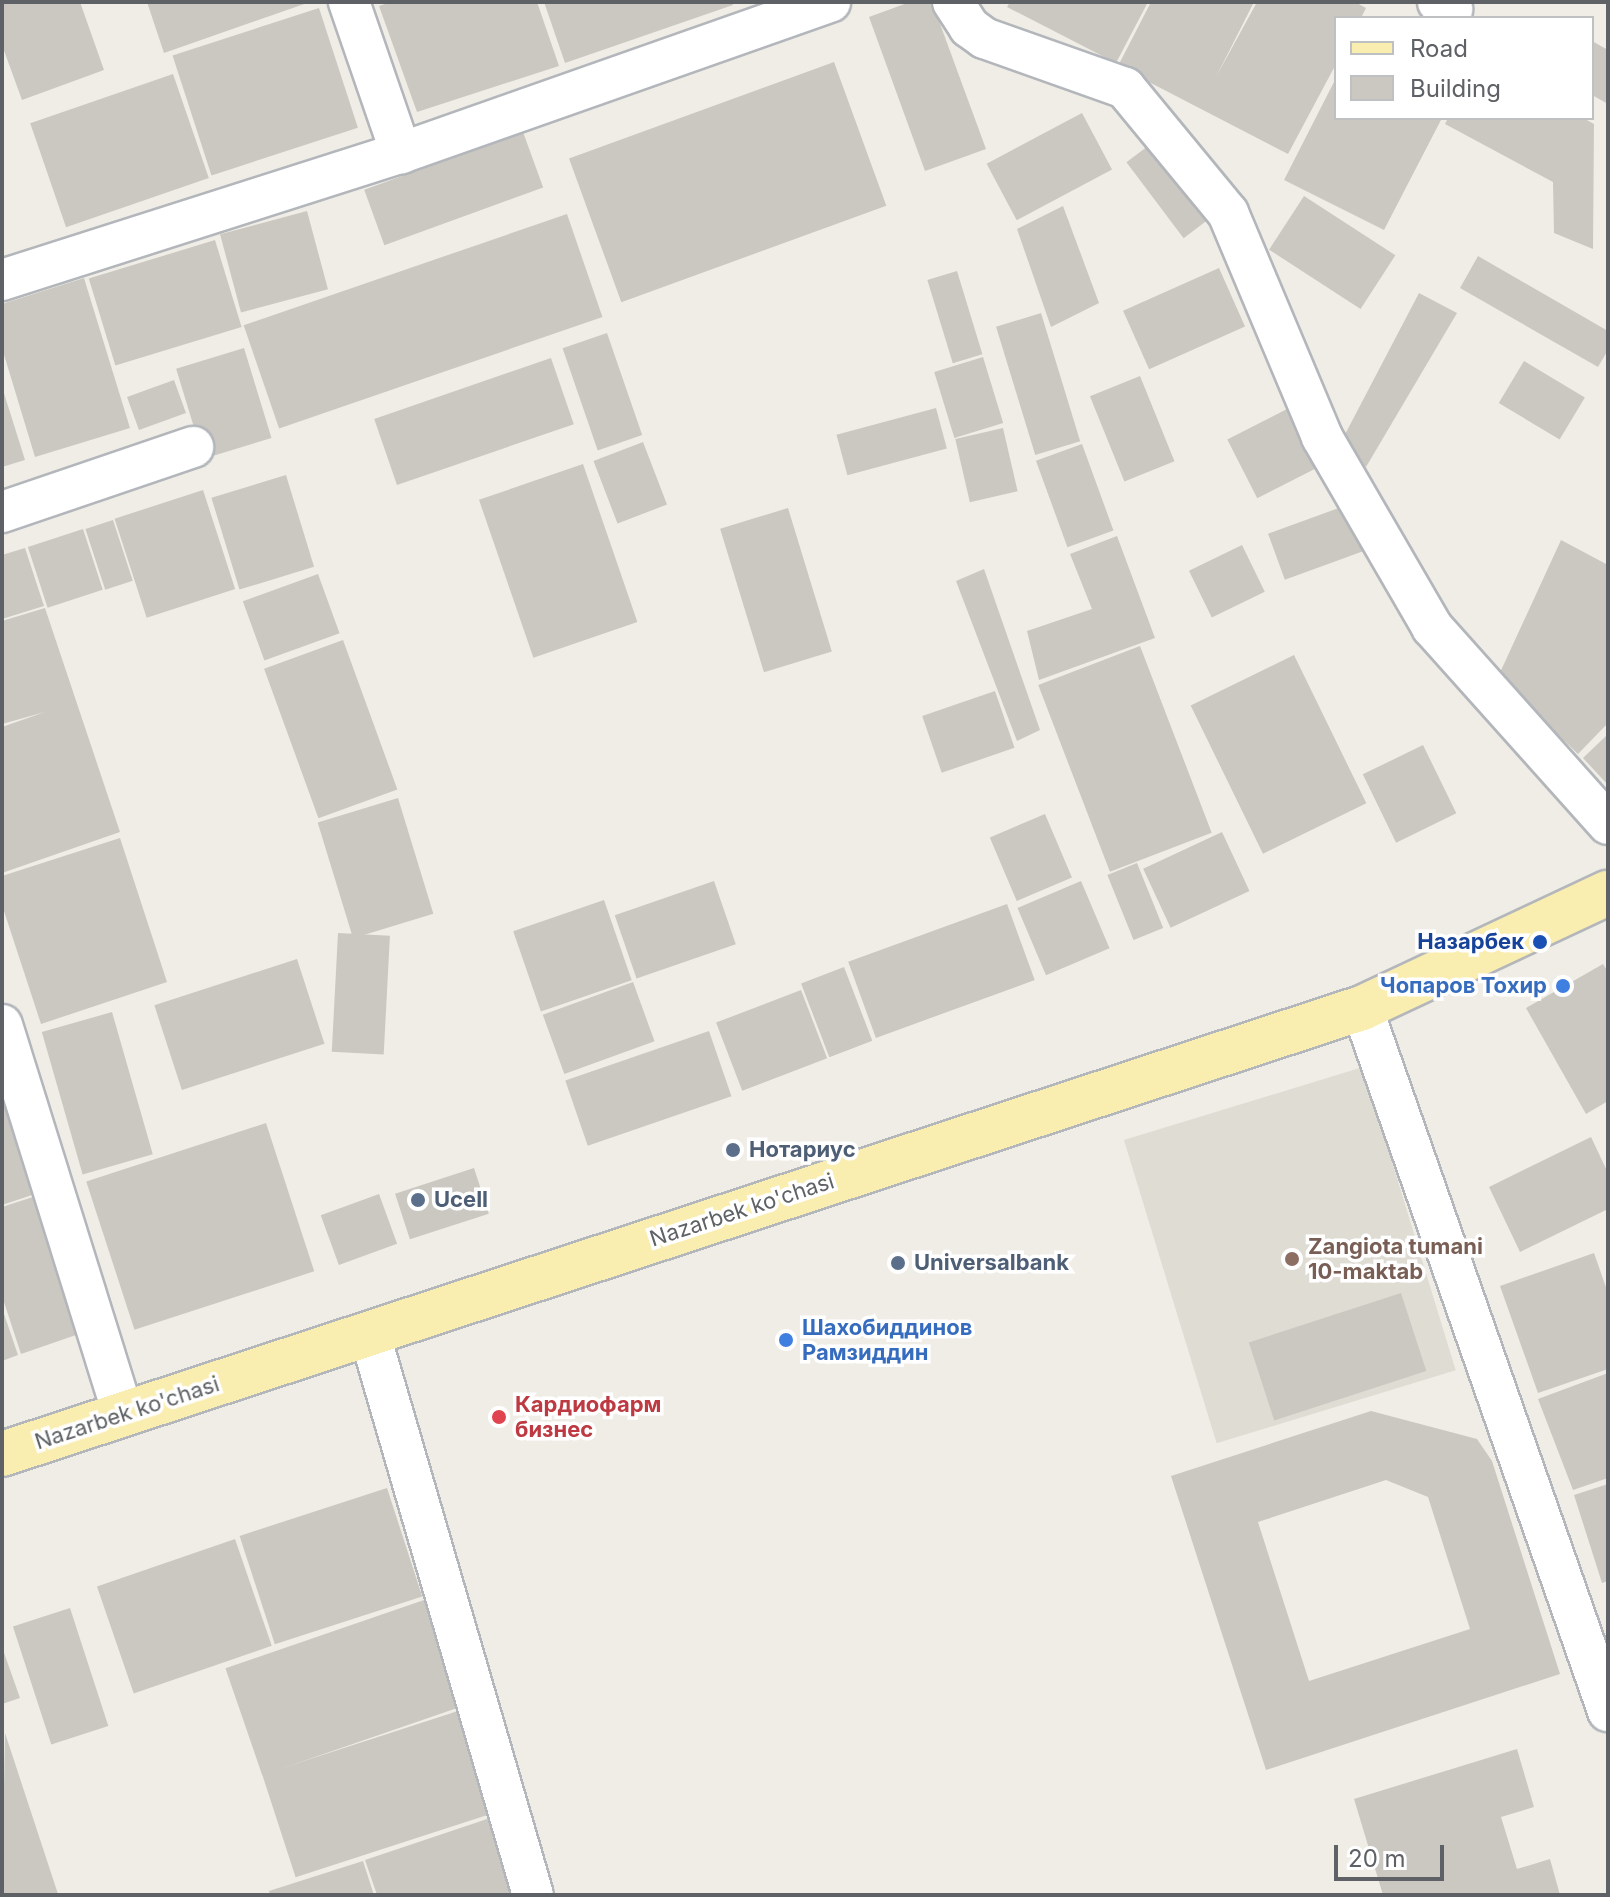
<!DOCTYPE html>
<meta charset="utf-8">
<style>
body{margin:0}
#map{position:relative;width:1610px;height:1897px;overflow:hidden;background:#efede6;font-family:Inter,sans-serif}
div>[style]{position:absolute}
.education>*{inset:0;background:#dfdcd4;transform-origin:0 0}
.building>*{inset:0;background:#cbc8c2;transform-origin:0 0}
.roads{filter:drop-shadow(2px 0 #b3b6ba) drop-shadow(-2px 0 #b3b6ba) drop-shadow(0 2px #b3b6ba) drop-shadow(0 -2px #b3b6ba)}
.minor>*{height:40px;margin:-20px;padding:0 20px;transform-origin:20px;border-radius:20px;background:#fff}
.major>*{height:44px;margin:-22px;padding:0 22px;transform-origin:22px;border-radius:22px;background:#faedb0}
.dots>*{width:22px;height:22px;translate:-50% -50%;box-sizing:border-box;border:4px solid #fff;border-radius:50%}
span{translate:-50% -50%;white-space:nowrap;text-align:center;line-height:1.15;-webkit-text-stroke:7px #fff;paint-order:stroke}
.transit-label{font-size:22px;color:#164399;font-weight:700}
.right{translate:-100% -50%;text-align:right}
.shop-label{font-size:22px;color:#366cbe;font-weight:700}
.left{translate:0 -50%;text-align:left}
.service-label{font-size:22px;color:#4e5e75;font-weight:700}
.street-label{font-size:22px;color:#5e6165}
.education-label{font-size:22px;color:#785e54;font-weight:700}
.health-label{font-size:22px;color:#be3a42;font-weight:700}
.frame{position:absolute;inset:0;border:4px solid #5e6165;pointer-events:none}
.legend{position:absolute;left:1334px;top:16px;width:260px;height:104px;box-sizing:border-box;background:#fff;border:2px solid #bfc0c1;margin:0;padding:10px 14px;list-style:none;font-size:24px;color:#5e6165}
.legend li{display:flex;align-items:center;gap:16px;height:40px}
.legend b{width:40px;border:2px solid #bfc0c1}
.scale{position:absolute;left:1334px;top:1845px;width:110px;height:36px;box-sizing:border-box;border:4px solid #5e6165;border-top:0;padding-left:10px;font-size:24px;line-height:28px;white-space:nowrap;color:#5e6165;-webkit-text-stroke:6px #fff;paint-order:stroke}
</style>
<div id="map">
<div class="education">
<div style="left:1363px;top:1067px;width:317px;height:250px;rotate:73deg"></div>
</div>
<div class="building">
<div style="clip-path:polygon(2px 2px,80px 2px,104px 70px,22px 100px,2px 45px)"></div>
<div style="clip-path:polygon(147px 2px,310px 2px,164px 53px)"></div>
<div style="clip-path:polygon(391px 2px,537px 2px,559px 66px,417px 112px,379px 6px)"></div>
<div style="clip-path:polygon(544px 2px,732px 2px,733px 5px,565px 63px)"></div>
<div style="clip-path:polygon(910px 2px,932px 2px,986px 149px,925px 171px,869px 17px)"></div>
<div style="clip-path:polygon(1010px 2px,1148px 2px,1116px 63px,1007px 7px)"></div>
<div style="clip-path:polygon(1151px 2px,1254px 2px,1216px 77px,1257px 2px,1355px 2px,1366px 8px,1361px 18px,1336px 18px,1336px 64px,1288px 154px,1118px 66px)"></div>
<div style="left:319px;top:8px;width:126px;height:154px;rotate:72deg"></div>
<div style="clip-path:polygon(1592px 41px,1608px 50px,1608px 104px,1592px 95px)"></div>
<div style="left:834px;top:62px;width:153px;height:282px;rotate:70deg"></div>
<div style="left:173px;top:74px;width:110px;height:151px;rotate:71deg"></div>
<div style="clip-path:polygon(1336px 78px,1336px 118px,1442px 118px,1384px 230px,1284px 180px)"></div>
<div style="left:1082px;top:113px;width:64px;height:108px;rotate:62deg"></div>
<div style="clip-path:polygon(1448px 118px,1583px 118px,1594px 124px,1593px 249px,1554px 233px,1553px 182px,1445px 124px)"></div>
<div style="left:523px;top:132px;width:59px;height:169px;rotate:70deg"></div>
<div style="left:1156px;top:140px;width:95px;height:37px;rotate:53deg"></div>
<div style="left:1304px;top:196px;width:109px;height:64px;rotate:33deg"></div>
<div style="clip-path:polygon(1063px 206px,1099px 303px,1051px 327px,1017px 229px)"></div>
<div style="left:307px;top:211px;width:81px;height:90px;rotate:75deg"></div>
<div style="left:567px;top:214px;width:109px;height:342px;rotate:71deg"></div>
<div style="left:215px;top:240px;width:91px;height:132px;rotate:73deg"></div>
<div style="clip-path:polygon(1478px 256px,1608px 331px,1608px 350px,1598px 367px,1460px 288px)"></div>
<div style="left:1219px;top:268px;width:64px;height:105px;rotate:66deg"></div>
<div style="left:957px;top:271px;width:87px;height:31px;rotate:73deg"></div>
<div style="clip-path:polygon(84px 278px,130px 428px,35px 457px,2px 348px,2px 304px)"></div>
<div style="clip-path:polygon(1419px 293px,1457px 313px,1366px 467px,1341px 442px)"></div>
<div style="left:1041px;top:313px;width:134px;height:47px;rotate:73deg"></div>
<div style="left:607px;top:333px;width:108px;height:47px;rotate:71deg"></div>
<div style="left:244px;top:348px;width:94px;height:71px;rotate:73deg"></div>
<div style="left:983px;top:357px;width:69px;height:51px;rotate:73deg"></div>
<div style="left:551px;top:358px;width:70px;height:187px;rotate:71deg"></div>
<div style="left:1524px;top:361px;width:71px;height:49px;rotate:31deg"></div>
<div style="left:1140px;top:376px;width:92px;height:54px;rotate:68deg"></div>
<div style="left:174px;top:380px;width:35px;height:50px;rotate:70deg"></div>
<div style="clip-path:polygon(3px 390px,25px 460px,2px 467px,2px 391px)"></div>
<div style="left:1295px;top:405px;width:66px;height:76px;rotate:63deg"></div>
<div style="left:936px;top:408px;width:42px;height:103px;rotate:75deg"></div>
<div style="left:1003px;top:428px;width:65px;height:49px;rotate:77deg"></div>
<div style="left:643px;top:442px;width:67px;height:53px;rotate:69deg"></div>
<div style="left:1082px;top:444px;width:92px;height:49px;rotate:70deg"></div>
<div style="left:583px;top:464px;width:167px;height:110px;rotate:71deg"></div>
<div style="left:286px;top:475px;width:96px;height:78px;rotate:73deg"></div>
<div style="left:203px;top:490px;width:104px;height:93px;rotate:72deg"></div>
<div style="left:1347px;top:505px;width:49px;height:84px;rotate:70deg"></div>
<div style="left:788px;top:508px;width:150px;height:71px;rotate:73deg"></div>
<div style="left:113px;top:520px;width:64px;height:29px;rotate:72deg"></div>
<div style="left:83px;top:529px;width:64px;height:58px;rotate:72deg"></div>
<div style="clip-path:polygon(1117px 536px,1155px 638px,1039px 680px,1027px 631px,1092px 609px,1070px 554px)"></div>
<div style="clip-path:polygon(1561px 540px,1608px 565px,1608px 723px,1578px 754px,1498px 677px)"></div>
<div style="left:1242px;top:545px;width:52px;height:59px;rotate:64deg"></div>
<div style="clip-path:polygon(25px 548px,44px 606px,2px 619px,2px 555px)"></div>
<div style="clip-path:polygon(984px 569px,1040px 730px,1017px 741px,956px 581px)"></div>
<div style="left:318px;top:574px;width:63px;height:80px;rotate:70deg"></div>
<div style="clip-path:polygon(45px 608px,120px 832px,2px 873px,2px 727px,45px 712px,2px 724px,2px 621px)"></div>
<div style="left:343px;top:640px;width:159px;height:84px;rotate:70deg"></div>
<div style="left:1140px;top:646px;width:200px;height:109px;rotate:69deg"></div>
<div style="left:1294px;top:655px;width:165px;height:115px;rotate:64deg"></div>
<div style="left:995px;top:691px;width:60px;height:77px;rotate:71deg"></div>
<div style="clip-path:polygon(1607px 735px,1608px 737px,1608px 785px,1583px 758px)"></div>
<div style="left:1423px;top:745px;width:76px;height:67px;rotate:64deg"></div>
<div style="left:398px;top:798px;width:121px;height:84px;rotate:73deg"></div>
<div style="left:1045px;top:814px;width:69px;height:60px;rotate:67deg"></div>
<div style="left:1222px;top:832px;width:65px;height:87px;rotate:65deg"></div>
<div style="clip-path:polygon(120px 838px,167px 982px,41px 1024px,2px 905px,2px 876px)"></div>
<div style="left:1137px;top:863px;width:70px;height:32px;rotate:68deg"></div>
<div style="left:714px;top:881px;width:67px;height:105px;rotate:71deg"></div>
<div style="left:1081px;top:881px;width:73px;height:69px;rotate:67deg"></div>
<div style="left:604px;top:900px;width:85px;height:96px;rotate:71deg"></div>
<div style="left:1007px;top:904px;width:81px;height:169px;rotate:70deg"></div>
<div style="left:338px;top:933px;width:52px;height:119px;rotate:3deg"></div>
<div style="left:297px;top:959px;width:89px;height:150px;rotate:72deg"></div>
<div style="clip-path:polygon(1603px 964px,1608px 972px,1608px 1101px,1586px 1114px,1526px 1008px)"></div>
<div style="left:844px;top:967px;width:79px;height:46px;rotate:69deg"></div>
<div style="left:633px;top:982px;width:63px;height:96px;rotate:70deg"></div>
<div style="left:801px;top:990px;width:73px;height:91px;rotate:69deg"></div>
<div style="left:112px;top:1012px;width:148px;height:73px;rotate:74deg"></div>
<div style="left:709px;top:1031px;width:69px;height:152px;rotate:71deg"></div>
<div style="clip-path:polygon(2px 1095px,35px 1194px,2px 1205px)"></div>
<div style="left:266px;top:1123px;width:156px;height:189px;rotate:72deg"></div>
<div style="clip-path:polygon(1591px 1137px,1608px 1173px,1608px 1209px,1520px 1252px,1489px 1187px)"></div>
<div style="left:474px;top:1168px;width:48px;height:83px;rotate:72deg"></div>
<div style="left:379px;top:1194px;width:53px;height:62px;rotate:70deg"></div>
<div style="clip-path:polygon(36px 1196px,76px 1335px,21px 1354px,2px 1296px,2px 1207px)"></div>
<div style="clip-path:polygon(1594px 1253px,1608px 1293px,1608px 1369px,1538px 1393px,1500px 1286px)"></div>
<div style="left:1401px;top:1293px;width:82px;height:160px;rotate:72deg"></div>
<div style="clip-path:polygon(2px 1308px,18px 1355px,2px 1361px)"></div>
<div style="clip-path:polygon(1608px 1373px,1608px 1478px,1573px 1490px,1538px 1399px)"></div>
<div style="clip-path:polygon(evenodd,1371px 1411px,1477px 1439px,1492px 1461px,1560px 1674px,1266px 1770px,1171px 1476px,1371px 1411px,1386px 1480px,1428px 1497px,1470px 1629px,1309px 1681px,1258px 1522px,1386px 1480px)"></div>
<div style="clip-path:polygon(1608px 1484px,1608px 1581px,1602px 1583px,1574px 1495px)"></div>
<div style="left:387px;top:1488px;width:114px;height:155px;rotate:72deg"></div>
<div style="left:235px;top:1539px;width:113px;height:146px;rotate:71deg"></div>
<div style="left:424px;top:1600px;width:113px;height:210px;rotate:71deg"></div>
<div style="left:70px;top:1608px;width:124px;height:60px;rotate:72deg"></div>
<div style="clip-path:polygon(2px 1647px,20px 1698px,2px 1704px)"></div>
<div style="left:461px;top:1710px;width:108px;height:209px;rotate:72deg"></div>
<div style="clip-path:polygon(5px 1733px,58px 1894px,57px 1895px,2px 1895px)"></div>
<div style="clip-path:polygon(1517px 1749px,1534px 1807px,1501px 1817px,1517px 1869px,1550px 1859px,1560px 1895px,1383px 1895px,1354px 1799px)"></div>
<div style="clip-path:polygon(496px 1816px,522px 1895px,377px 1895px,365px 1860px)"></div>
<div style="clip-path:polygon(363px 1861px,374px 1895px,270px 1895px,269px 1891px)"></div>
</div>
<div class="roads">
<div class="minor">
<div style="left:349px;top:2px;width:160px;rotate:71deg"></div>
<div style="left:953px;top:2px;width:30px;rotate:57deg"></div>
<div style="left:969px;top:27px;width:19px;rotate:36deg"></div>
<div style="left:984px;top:38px;width:150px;rotate:19.5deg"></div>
<div style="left:1125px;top:88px;width:162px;rotate:50.5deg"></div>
<div style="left:1228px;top:213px;width:243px;rotate:67.2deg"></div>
<div style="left:1322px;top:437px;width:220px;rotate:59.9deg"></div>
<div style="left:1432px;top:627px;width:264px;rotate:48.2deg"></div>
<div style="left:1438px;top:2px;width:16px;rotate:27deg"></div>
<div style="left:2px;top:280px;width:419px;rotate:-17.7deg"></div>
<div style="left:401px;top:153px;width:455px;rotate:-19.4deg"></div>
<div style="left:2px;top:512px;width:202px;rotate:-18.8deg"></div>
<div style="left:1362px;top:1008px;width:745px;rotate:70.71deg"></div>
<div style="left:2px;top:1025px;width:407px;rotate:72.7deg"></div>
<div style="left:369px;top:1332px;width:586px;rotate:73.76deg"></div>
</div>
<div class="major">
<div style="left:2px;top:1454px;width:1431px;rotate:-18.16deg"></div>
<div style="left:1362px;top:1008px;width:272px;rotate:-25.1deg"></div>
</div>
</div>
<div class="dots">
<div style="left:1540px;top:942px;background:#1a4fb4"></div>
<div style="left:1563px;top:986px;background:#3f7fe0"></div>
<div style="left:733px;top:1150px;background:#5c6f8a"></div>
<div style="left:418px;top:1200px;background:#5c6f8a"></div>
<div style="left:1292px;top:1259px;background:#8d6e63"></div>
<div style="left:898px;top:1263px;background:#5c6f8a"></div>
<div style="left:786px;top:1340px;background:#3f7fe0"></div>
<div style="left:499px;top:1417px;background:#e0444e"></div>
</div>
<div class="transit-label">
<span class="right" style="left:1524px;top:942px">Назарбек</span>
</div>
<div class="shop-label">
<span class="right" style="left:1547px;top:986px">Чопаров Тохир</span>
<span class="left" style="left:802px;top:1340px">Шахобиддинов<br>Рамзиддин</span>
</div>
<div class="service-label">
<span class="left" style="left:749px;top:1150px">Нотариус</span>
<span class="left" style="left:434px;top:1200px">Ucell</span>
<span class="left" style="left:914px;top:1263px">Universalbank</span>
</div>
<div class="street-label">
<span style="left:742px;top:1210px;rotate:-18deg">Nazarbek ko'chasi</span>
<span style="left:127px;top:1413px;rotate:-18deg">Nazarbek ko'chasi</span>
</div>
<div class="education-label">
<span class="left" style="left:1308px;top:1259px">Zangiota tumani<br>10-maktab</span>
</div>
<div class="health-label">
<span class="left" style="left:515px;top:1417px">Кардиофарм<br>бизнес</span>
</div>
<div class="frame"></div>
<ul class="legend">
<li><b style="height:10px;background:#faedb0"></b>Road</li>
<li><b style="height:22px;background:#cbc8c2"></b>Building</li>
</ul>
<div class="scale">20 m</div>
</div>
